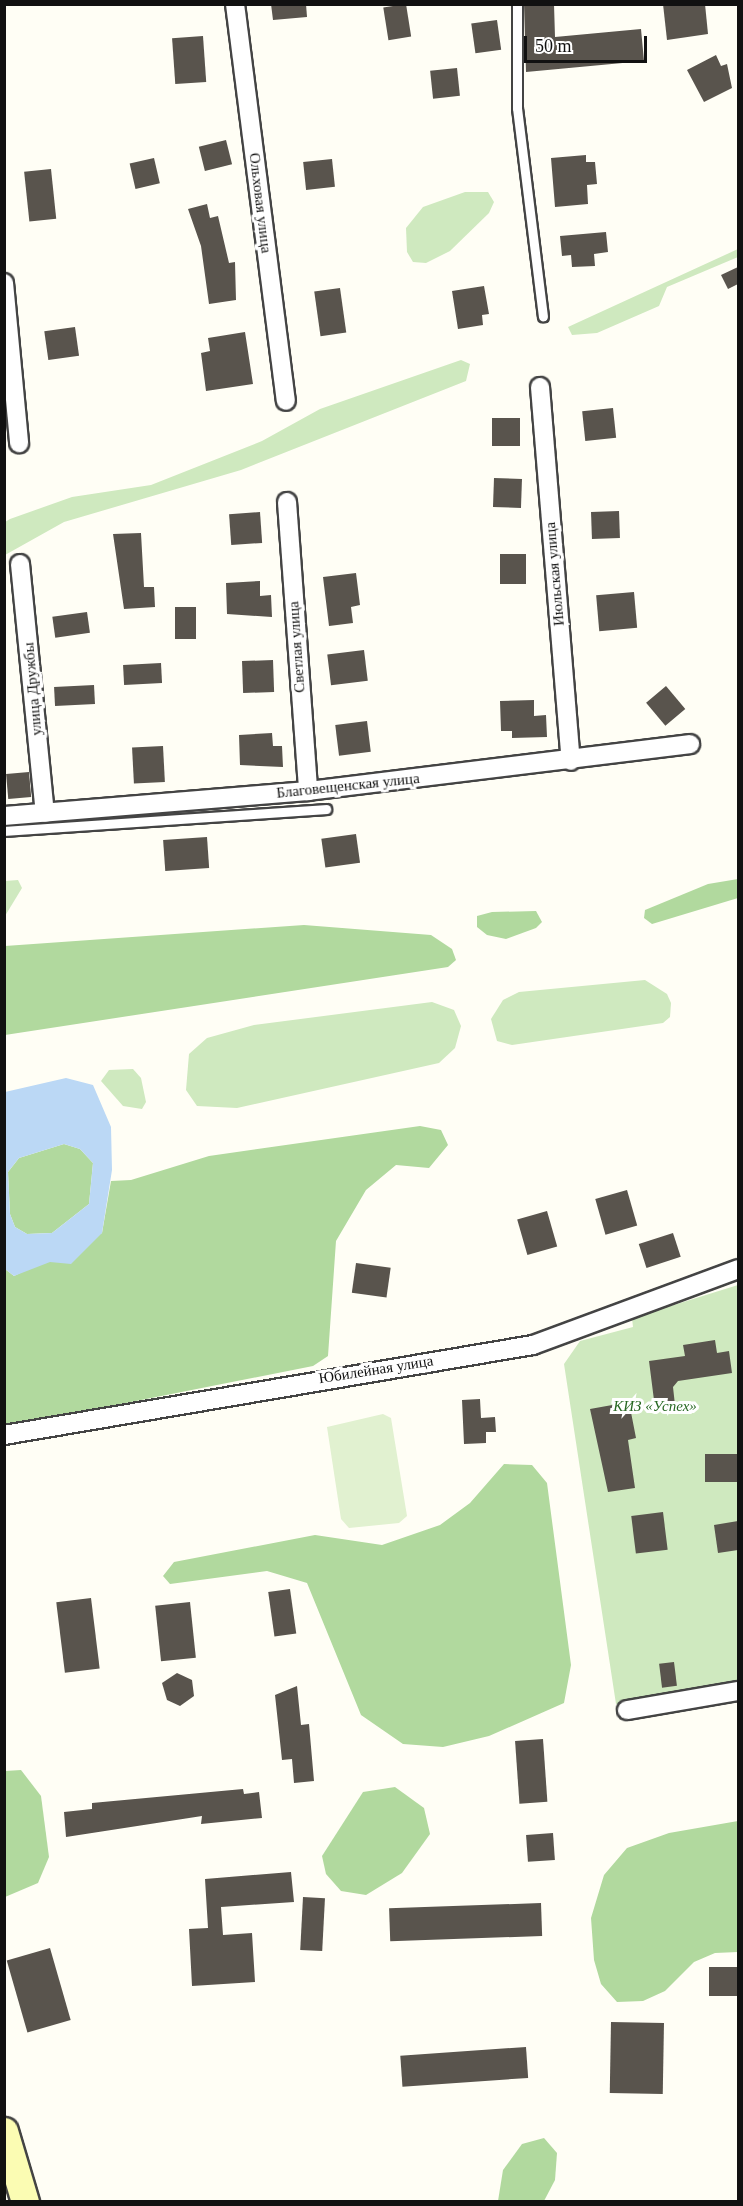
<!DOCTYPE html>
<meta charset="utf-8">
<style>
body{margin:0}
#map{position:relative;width:743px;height:2206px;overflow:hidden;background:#fffef5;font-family:"Times New Roman",serif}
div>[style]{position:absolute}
.green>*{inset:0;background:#cfe9bf}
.forest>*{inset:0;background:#b1d99e}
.pitch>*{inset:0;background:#e1f1d0}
.water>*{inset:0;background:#bbd8f5}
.building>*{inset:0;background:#59544d;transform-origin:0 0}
.roads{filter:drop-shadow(2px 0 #444) drop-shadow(-2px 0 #444) drop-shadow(0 2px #444) drop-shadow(0 -2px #444)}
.service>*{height:9px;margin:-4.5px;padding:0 4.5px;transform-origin:4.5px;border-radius:4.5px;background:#fff}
.minor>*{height:18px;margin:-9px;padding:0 9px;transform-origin:9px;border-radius:9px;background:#fff}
.secondary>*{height:27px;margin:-13.5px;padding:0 13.5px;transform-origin:13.5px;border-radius:13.5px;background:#fbfcb3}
span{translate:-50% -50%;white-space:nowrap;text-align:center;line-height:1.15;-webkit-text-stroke:6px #fff;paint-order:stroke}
.street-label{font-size:15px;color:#111}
.park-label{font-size:15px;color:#276822;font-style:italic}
.frame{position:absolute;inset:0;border:6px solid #111;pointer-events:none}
.scale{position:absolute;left:524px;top:36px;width:123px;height:27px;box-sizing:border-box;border:3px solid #111;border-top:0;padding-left:8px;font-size:18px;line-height:21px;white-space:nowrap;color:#111;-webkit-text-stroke:4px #fff;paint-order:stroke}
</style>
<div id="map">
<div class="green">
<div style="clip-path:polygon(465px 192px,488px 192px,494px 202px,489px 213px,450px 251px,426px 263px,413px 262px,407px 252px,406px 228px,423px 207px)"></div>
<div style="clip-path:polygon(738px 249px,738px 257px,667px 287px,659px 306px,597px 333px,572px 335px,568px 327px)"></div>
<div style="clip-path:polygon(461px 360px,470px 364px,466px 381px,241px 470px,64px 522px,5px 555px,5px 522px,10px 519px,72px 497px,151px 485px,262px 441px,320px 409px)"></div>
<div style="clip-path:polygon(18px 880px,22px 888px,5px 916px,5px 881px)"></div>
<div style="clip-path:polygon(645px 980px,667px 994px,671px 1003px,670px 1017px,663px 1023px,512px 1045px,497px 1041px,491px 1019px,503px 1000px,519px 992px)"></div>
<div style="clip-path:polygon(432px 1002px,454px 1010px,461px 1026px,455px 1048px,439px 1063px,237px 1108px,197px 1106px,186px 1090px,189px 1054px,207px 1038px,254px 1025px)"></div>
<div style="clip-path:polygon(133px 1069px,141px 1078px,146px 1102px,142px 1109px,123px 1106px,101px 1081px,109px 1070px)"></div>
<div style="clip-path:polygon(738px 1285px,738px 1682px,616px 1704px,564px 1364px,580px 1341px,633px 1327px,632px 1318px)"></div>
</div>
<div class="forest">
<div style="clip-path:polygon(738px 879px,738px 898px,652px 924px,644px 918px,645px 910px,708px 884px)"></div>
<div style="clip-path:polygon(536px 911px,542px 922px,536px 928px,506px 939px,487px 935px,477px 927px,477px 916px,492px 912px)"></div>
<div style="clip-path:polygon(304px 925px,431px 935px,452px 949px,456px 960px,448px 967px,5px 1035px,5px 946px)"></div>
<div style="clip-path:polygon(420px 1126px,441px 1130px,448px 1145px,429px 1168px,396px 1165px,366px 1190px,336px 1241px,328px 1356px,313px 1366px,5px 1427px,5px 1269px,14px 1276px,102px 1233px,111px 1181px,131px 1180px,209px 1156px)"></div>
<div style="clip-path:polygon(64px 1144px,80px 1149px,93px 1163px,89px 1204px,52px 1233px,27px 1234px,15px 1227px,10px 1214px,8px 1172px,19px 1158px)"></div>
<div style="clip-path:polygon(504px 1464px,532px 1465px,547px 1483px,571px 1665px,564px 1703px,489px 1736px,443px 1747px,403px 1744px,361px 1715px,307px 1583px,267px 1571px,170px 1584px,163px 1576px,174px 1562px,315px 1535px,382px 1545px,440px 1525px,470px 1503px)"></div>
<div style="clip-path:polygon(21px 1770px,41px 1796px,49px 1857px,38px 1883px,5px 1897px,5px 1771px)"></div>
<div style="clip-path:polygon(395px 1787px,424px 1808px,430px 1834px,402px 1873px,366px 1895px,341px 1891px,326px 1874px,322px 1856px,363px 1792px)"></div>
<div style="clip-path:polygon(738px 1821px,738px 1952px,715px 1953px,694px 1962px,665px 1991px,643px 2001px,617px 2002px,601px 1984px,594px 1960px,591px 1918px,604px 1875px,627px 1848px,669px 1833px)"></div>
<div style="clip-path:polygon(544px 2138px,557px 2153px,555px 2180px,544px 2201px,498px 2201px,503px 2170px,522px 2144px)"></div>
</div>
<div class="pitch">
<div style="clip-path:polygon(383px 1414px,391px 1418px,407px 1516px,399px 1523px,349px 1528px,341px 1519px,327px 1427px)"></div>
</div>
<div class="water">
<div style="clip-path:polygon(evenodd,66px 1078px,93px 1085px,111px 1127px,112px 1170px,102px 1233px,71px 1264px,50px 1262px,14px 1276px,5px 1269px,5px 1092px,66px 1078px,64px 1144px,80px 1149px,93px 1163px,89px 1204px,52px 1233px,27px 1234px,15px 1227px,10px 1214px,8px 1172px,19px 1158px,64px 1144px)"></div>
</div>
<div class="building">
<div style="clip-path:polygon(271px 4px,306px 4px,307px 17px,273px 20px)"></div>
<div style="left:406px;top:4px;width:33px;height:23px;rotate:81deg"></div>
<div style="clip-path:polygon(524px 4px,554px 4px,555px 37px,641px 29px,644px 61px,526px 72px)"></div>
<div style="clip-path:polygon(663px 4px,705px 4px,708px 34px,667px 40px)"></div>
<div style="left:497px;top:20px;width:30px;height:26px;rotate:82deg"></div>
<div style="left:203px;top:36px;width:46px;height:31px;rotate:86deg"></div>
<div style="clip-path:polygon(716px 55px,721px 66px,727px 64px,732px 88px,704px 102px,687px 70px)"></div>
<div style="left:457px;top:68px;width:28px;height:27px;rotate:84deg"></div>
<div style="left:226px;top:140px;width:25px;height:28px;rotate:76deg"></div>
<div style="clip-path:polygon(586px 155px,586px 162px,595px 162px,597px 184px,587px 185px,588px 204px,555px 207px,551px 158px)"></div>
<div style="left:154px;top:158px;width:26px;height:25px;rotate:77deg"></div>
<div style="left:332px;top:159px;width:28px;height:29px;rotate:84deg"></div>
<div style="left:51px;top:169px;width:50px;height:27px;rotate:84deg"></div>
<div style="clip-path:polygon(207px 204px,210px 218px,218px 216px,229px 263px,235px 262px,236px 300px,209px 304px,201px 246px,188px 209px)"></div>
<div style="clip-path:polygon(606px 232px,608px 252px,594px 254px,595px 266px,572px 267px,571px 255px,562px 256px,560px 236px)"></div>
<div style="clip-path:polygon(738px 267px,738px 284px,728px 289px,721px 275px)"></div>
<div style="clip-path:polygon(484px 286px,489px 314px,482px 315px,483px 325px,458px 329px,452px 291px)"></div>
<div style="left:340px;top:288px;width:45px;height:26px;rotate:82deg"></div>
<div style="left:75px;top:327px;width:29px;height:31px;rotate:82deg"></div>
<div style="clip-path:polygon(245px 332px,253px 384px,206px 391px,201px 353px,210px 351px,208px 338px)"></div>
<div style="left:613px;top:408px;width:30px;height:31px;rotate:84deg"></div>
<div style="left:520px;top:418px;width:28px;height:28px;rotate:90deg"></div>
<div style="left:494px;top:478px;width:28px;height:29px;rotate:2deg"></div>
<div style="left:619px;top:511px;width:27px;height:28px;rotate:88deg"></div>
<div style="left:260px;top:512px;width:31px;height:31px;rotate:86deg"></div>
<div style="clip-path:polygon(141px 533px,144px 587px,154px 587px,155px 607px,124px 609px,113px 534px)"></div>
<div style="left:500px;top:554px;width:26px;height:30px"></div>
<div style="clip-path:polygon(356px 573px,360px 605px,351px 607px,353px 623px,329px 626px,323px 577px)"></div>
<div style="clip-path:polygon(260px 581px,260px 596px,271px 595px,272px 617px,227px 614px,226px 583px)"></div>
<div style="left:634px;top:592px;width:36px;height:38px;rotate:85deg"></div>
<div style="left:175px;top:607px;width:21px;height:32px"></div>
<div style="left:87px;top:612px;width:21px;height:35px;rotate:82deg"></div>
<div style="left:364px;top:650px;width:31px;height:37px;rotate:83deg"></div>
<div style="left:273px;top:660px;width:32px;height:31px;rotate:88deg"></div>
<div style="left:161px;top:663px;width:20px;height:38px;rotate:87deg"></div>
<div style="left:94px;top:685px;width:19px;height:40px;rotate:87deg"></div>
<div style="left:666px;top:686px;width:30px;height:26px;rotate:50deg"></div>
<div style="clip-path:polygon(534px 700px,534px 716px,546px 715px,547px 737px,512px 738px,512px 731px,501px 731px,500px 701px)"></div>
<div style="left:367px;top:721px;width:31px;height:32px;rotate:83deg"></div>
<div style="clip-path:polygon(272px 733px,273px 746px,282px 746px,283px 767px,240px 765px,239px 735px)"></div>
<div style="left:163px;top:746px;width:36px;height:31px;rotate:87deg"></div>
<div style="left:29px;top:772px;width:25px;height:23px;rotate:85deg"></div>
<div style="left:356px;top:834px;width:29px;height:35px;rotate:82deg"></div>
<div style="left:207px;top:837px;width:31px;height:44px;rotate:86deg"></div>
<div style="left:627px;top:1190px;width:37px;height:33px;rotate:74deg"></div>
<div style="left:547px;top:1211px;width:37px;height:31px;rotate:74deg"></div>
<div style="left:673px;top:1233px;width:25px;height:36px;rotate:72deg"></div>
<div style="left:356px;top:1263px;width:35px;height:30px;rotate:8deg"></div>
<div style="clip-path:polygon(715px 1340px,717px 1353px,729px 1351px,732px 1373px,678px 1381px,673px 1387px,675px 1405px,655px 1408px,649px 1361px,685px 1356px,683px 1345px)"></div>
<div style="clip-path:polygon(480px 1399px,481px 1418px,495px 1417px,496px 1432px,486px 1432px,486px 1443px,464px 1444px,462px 1400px)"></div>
<div style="clip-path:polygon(629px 1402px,636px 1438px,628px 1440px,635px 1488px,608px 1492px,590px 1409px)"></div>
<div style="left:738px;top:1454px;width:28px;height:33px;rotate:90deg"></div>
<div style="left:663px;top:1512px;width:38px;height:32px;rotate:83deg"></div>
<div style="clip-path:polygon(738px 1521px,738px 1550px,718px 1553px,714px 1525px)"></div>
<div style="left:290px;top:1589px;width:45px;height:22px;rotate:82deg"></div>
<div style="left:91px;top:1598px;width:71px;height:35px;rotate:83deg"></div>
<div style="left:190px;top:1602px;width:56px;height:35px;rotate:84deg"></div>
<div style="left:674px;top:1662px;width:24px;height:15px;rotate:83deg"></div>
<div style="clip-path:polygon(177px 1673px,192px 1680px,194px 1696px,180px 1706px,167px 1700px,162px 1683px)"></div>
<div style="clip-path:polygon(297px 1686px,301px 1725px,309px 1724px,314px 1781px,294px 1783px,292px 1759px,282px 1760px,275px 1695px)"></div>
<div style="left:543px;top:1739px;width:63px;height:28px;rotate:86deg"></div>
<div style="clip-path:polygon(243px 1789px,244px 1794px,259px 1792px,262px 1818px,201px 1824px,202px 1816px,66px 1837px,64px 1812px,92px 1809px,92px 1803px)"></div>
<div style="left:553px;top:1833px;width:27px;height:27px;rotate:86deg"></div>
<div style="clip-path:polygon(291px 1872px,294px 1902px,221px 1907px,223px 1935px,252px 1933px,255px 1982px,192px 1986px,189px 1929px,208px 1928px,205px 1879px)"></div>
<div style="left:303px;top:1897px;width:22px;height:53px;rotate:3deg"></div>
<div style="left:541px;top:1903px;width:33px;height:152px;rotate:88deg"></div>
<div style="left:50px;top:1948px;width:75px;height:45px;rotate:74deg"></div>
<div style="left:709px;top:1967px;width:29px;height:29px"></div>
<div style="left:611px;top:2022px;width:53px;height:71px;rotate:1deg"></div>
<div style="left:526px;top:2047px;width:31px;height:126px;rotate:86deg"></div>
</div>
<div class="roads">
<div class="service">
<div style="left:517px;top:4px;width:104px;rotate:90deg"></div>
<div style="left:517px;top:108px;width:210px;rotate:82.9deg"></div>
<div style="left:4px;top:831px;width:323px;rotate:-3.9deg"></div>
</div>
<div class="minor">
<div style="left:235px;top:4px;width:400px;rotate:82.7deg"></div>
<div style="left:4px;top:283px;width:161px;rotate:84.6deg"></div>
<div style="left:540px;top:387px;width:375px;rotate:85.3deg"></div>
<div style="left:287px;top:502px;width:290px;rotate:85.8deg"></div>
<div style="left:20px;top:564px;width:250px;rotate:84.3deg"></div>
<div style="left:4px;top:816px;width:305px;rotate:-4.7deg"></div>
<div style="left:308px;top:791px;width:385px;rotate:-7deg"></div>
<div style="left:4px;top:1435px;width:537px;rotate:-9.66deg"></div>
<div style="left:533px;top:1345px;width:219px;rotate:-20.3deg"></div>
<div style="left:627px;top:1710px;width:113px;rotate:-9.7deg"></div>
</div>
<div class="secondary">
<div style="left:4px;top:2131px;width:74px;rotate:73.5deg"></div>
</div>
</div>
<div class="street-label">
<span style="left:260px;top:203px;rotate:83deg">Ольховая улица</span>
<span style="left:555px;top:574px;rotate:-95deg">Июльская улица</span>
<span style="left:297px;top:647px;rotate:-94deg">Светлая улица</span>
<span style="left:33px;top:689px;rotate:-95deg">улица Дружбы</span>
<span style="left:348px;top:786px;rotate:-6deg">Благовещенская улица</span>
<span style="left:376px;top:1370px;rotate:-9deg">Юбилейная улица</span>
</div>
<div class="park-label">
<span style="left:655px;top:1407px">КИЗ «Успех»</span>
</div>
<div class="frame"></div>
<div class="scale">50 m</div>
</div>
